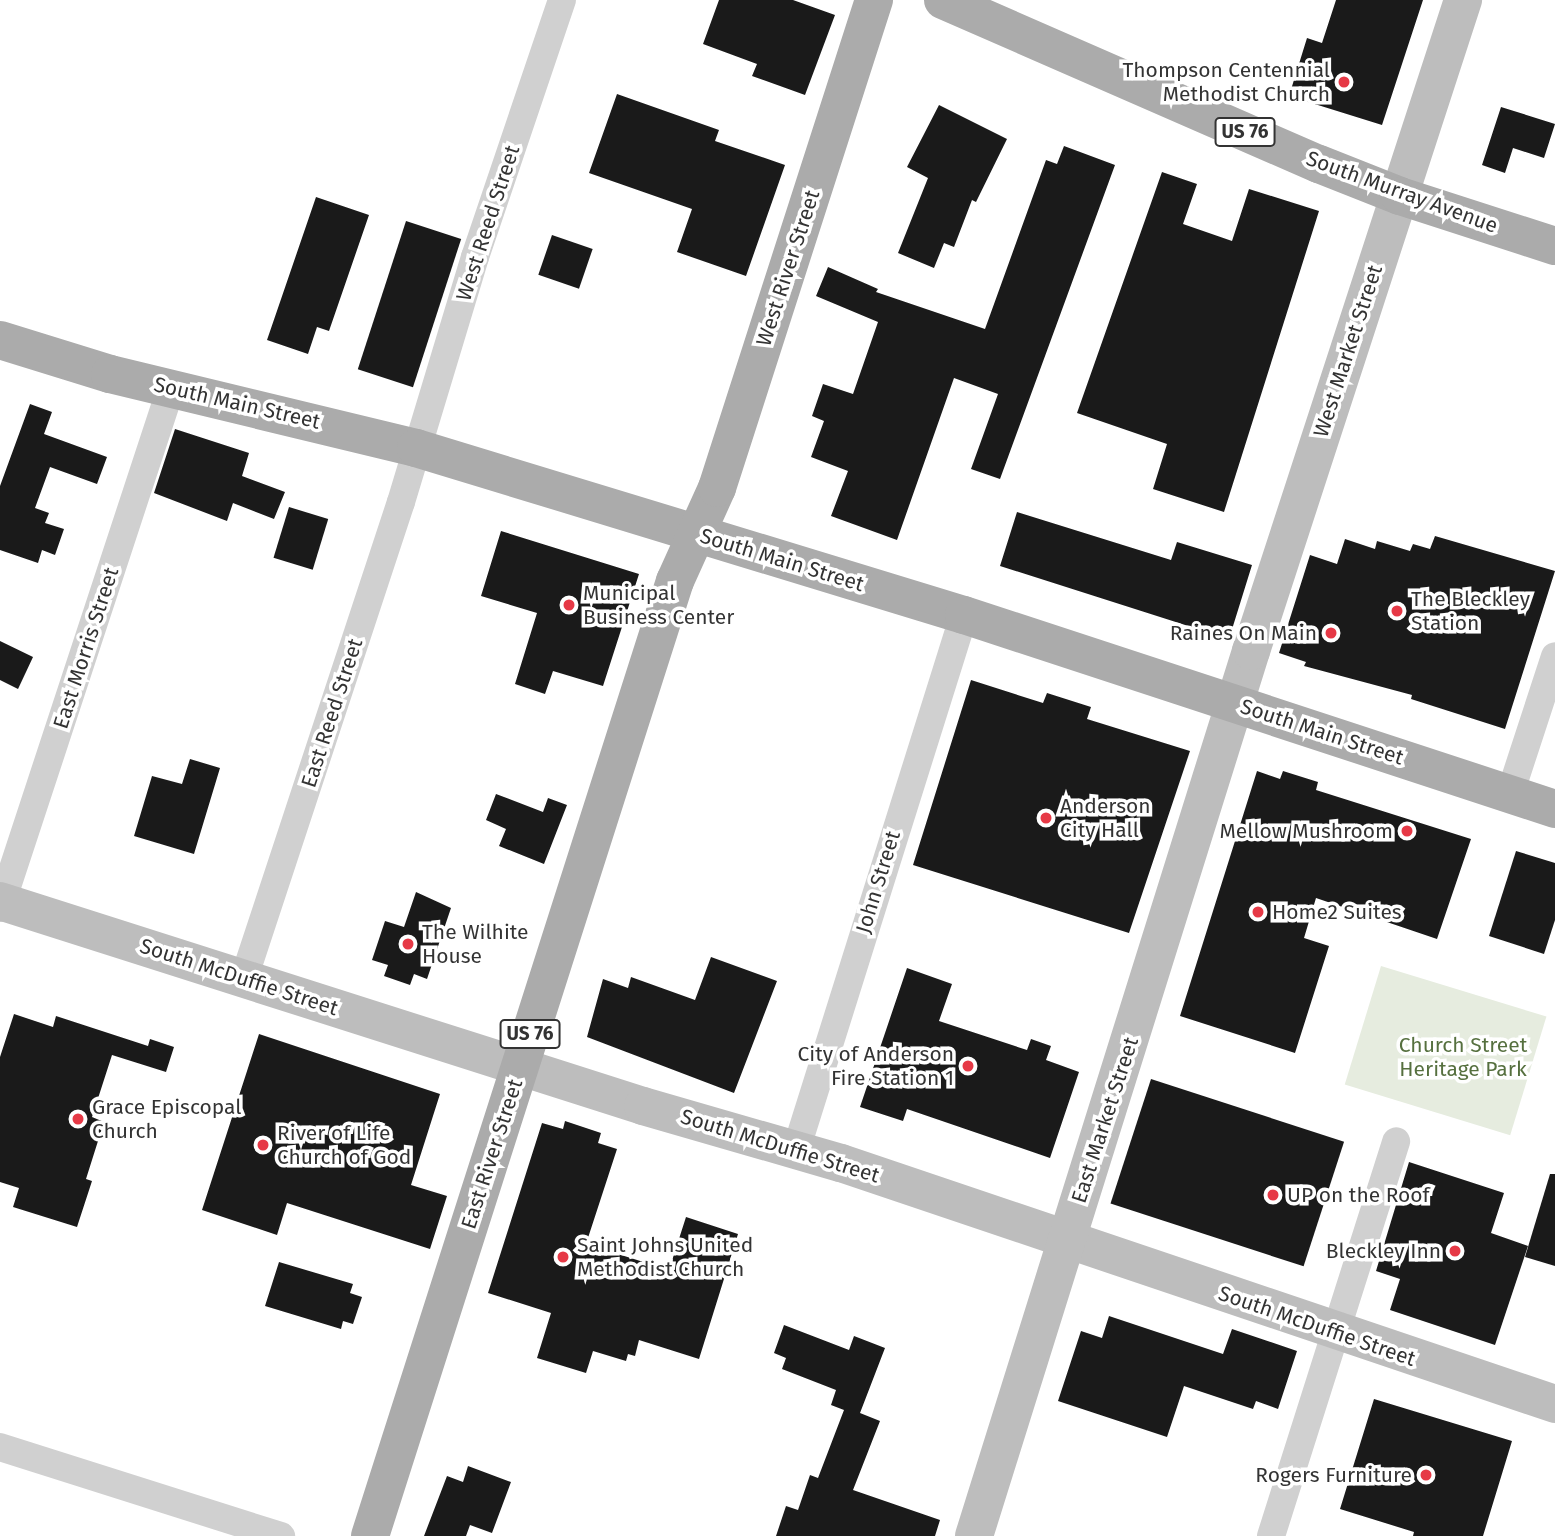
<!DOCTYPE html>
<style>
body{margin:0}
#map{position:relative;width:1555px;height:1536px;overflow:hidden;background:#fff;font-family:"Fira Sans",sans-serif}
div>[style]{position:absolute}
.green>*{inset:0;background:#e6ecdf;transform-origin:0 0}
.building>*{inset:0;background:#1a1a1a;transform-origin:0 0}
.street>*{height:28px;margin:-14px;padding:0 14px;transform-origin:14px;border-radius:14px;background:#d0d0d0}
.secondary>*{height:38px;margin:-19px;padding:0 19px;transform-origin:19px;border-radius:19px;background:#bdbdbd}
.primary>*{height:38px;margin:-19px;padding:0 19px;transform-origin:19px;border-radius:19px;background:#ababab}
.dots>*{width:19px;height:19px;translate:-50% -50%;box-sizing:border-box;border:4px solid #fff;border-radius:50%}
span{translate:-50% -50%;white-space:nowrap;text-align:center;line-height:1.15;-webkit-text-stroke:7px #fff;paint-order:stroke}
.shield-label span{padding:2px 5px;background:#fff;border:2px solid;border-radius:5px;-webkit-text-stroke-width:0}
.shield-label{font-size:19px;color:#333;font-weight:700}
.poi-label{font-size:21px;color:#333}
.right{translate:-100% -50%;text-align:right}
.left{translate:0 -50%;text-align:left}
.street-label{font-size:21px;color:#333}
.park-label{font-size:21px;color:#56703f}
</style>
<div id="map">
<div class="green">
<div style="left:1381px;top:966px;width:173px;height:124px;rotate:17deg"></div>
</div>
<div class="building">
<div style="clip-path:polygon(719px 0,793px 0,835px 15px,805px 95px,752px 76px,757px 64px,703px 44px)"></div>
<div style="clip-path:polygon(1336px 0,1423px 0,1382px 125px,1289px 96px,1307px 38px,1322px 43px)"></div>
<div style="clip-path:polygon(617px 94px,719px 130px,715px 141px,785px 165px,746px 276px,677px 252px,692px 209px,589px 173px)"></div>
<div style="clip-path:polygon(939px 105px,1007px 139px,976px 202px,972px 200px,954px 247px,944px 243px,934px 268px,898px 253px,928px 178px,907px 167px)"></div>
<div style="clip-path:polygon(1501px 107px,1555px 124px,1544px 158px,1513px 148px,1505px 173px,1482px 165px)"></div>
<div style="clip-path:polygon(1064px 146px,1115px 165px,1000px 479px,971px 469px,998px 394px,954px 378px,897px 540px,831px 516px,848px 471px,811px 457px,824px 421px,812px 416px,823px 384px,853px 394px,878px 322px,816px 296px,828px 267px,878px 289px,876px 292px,985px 329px,1046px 160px,1057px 164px)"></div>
<div style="clip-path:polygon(1162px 172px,1197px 184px,1183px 224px,1232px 241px,1249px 189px,1319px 211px,1224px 512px,1153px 489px,1167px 444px,1077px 413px)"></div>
<div style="clip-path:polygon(316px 197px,369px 215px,329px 331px,317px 327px,308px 354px,267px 340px)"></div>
<div style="left:406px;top:221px;width:58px;height:156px;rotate:18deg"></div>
<div style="left:552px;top:235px;width:43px;height:42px;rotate:19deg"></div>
<div style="clip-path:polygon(30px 404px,52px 412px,44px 434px,107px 457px,97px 484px,50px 467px,35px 508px,49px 513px,45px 523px,64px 529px,55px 555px,42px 550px,38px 563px,0 550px,0 486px)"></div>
<div style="clip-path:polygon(175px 429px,249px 453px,242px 476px,285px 492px,274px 519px,233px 503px,227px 521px,154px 493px)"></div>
<div style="left:289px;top:507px;width:41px;height:53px;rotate:17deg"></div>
<div style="clip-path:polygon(1017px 512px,1171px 560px,1177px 542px,1252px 565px,1229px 639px,1000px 566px)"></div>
<div style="clip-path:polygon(501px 531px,639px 574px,603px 686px,553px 671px,545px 694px,515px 684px,537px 613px,481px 596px)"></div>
<div style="clip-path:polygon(1435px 536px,1555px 571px,1505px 729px,1411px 699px,1412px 695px,1304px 666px,1306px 662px,1279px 653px,1310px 555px,1337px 564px,1345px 539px,1375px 549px,1377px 541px,1410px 551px,1413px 544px,1430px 549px)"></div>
<div style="clip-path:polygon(0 641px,33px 657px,18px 689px,0 680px)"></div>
<div style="clip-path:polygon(971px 680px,1043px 703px,1047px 693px,1091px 707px,1087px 719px,1190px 751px,1129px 933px,913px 865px)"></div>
<div style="clip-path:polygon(190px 759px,220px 768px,194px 854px,134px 836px,152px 776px,182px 784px)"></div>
<div style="clip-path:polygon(1257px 771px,1280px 779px,1283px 771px,1318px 782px,1316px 790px,1471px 839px,1437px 939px,1316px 898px,1304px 938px,1329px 946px,1295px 1053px,1180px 1016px)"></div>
<div style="clip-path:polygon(496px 794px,543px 812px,548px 798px,567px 805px,544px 864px,499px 846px,506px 829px,486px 820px)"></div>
<div style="clip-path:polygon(1516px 851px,1555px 863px,1555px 920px,1544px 954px,1489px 936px)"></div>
<div style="clip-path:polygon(416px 892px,451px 908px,427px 979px,414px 974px,410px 985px,384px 976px,388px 965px,372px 960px,385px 921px,404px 927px)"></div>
<div style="clip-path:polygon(711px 957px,777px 981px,734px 1093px,587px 1037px,603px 979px,628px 988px,631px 977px,695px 1000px)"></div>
<div style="clip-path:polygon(907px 968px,952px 984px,939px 1021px,1027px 1050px,1031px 1039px,1051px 1046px,1046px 1060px,1079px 1072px,1050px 1158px,907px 1109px,903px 1121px,860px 1107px)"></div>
<div style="clip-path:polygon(14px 1014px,53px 1027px,56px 1016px,148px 1046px,150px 1039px,174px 1047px,166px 1072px,112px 1055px,92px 1117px,104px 1122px,86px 1179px,92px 1181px,77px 1227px,13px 1207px,19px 1188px,0 1182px,0 1057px)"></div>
<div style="clip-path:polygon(259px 1034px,440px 1094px,411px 1185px,447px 1196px,430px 1249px,287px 1203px,277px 1235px,202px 1210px)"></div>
<div style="left:1151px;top:1079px;width:203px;height:131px;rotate:18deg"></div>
<div style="clip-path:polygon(565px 1121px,601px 1133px,598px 1143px,617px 1149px,586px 1244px,669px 1270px,686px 1217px,738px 1234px,699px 1359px,639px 1340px,635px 1356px,628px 1354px,626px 1361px,593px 1351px,586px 1373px,537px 1358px,551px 1313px,488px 1293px,542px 1123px,563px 1129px)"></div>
<div style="clip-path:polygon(1409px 1162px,1504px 1193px,1491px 1233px,1528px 1246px,1495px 1345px,1390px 1310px,1400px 1279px,1376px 1271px)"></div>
<div style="clip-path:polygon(1550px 1174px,1555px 1174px,1555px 1266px,1525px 1257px)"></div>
<div style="clip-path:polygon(279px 1262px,353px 1284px,350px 1293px,362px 1297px,353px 1324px,343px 1321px,341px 1329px,265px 1306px)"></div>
<div style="clip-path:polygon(1109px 1316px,1223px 1354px,1232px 1329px,1297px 1351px,1278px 1409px,1256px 1401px,1253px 1409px,1184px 1386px,1167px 1437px,1058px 1401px,1081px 1331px,1102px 1338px)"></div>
<div style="clip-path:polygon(784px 1325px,849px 1350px,854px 1336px,885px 1348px,860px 1413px,880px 1421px,853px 1490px,940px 1520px,935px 1536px,776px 1536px,786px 1506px,798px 1510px,810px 1475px,818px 1478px,844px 1410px,831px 1405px,836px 1390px,782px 1369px,786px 1358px,774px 1353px)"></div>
<div style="clip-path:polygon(1374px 1399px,1512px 1441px,1483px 1536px,1413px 1536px,1414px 1532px,1340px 1509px)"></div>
<div style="clip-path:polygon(468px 1466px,511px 1482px,492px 1533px,470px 1525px,466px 1536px,424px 1536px,447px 1476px,463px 1482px)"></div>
</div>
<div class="street">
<div style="left:1510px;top:794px;width:145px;rotate:-71.9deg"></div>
<div style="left:0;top:908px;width:547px;rotate:-71.8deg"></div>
<div style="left:244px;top:978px;width:501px;rotate:-71.75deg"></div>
<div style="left:401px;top:502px;width:256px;rotate:-73.2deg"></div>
<div style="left:475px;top:257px;width:271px;rotate:-71.3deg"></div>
<div style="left:796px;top:1150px;width:561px;rotate:-72.57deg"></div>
<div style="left:0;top:1447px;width:295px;rotate:17.6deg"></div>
<div style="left:1271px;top:1536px;width:414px;rotate:-72.4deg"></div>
</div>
<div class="secondary">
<div style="left:0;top:901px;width:675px;rotate:17.68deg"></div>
<div style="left:643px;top:1106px;width:206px;rotate:16.1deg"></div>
<div style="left:841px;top:1163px;width:754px;rotate:18.65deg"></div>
<div style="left:974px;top:1536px;width:927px;rotate:-72.62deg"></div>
<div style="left:1251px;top:651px;width:685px;rotate:-71.96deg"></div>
</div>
<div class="primary">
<div style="left:943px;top:0;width:410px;rotate:23.6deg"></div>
<div style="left:1319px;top:164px;width:87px;rotate:21.6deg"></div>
<div style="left:1400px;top:196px;width:163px;rotate:17.9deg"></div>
<div style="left:0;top:340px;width:115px;rotate:17.2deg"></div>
<div style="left:110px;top:374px;width:315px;rotate:13.6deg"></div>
<div style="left:416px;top:448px;width:573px;rotate:16.95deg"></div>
<div style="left:964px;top:615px;width:622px;rotate:18.17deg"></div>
<div style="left:370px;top:1536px;width:1003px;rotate:-72.29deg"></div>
<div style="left:675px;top:581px;width:102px;rotate:-65.7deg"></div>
<div style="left:717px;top:488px;width:513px;rotate:-72.17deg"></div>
</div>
<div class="dots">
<div style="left:1344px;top:82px;background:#e63946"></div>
<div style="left:569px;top:605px;background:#e63946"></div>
<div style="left:1397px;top:611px;background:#e63946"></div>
<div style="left:1331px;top:633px;background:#e63946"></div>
<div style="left:1046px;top:818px;background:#e63946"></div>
<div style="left:1407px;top:831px;background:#e63946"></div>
<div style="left:1258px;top:912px;background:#e63946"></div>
<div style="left:408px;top:944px;background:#e63946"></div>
<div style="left:968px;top:1066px;background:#e63946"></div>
<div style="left:78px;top:1119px;background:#e63946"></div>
<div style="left:263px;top:1145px;background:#e63946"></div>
<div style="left:1273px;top:1195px;background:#e63946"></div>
<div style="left:1455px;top:1251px;background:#e63946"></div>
<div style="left:563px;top:1257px;background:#e63946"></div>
<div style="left:1426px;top:1475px;background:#e63946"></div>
</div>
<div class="shield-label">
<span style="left:1245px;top:132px">US 76</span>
<span style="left:530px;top:1034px">US 76</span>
</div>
<div class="poi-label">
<span class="right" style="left:1330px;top:82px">Thompson Centennial<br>Methodist Church</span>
<span class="left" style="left:583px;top:605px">Municipal<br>Business Center</span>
<span class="left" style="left:1411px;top:611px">The Bleckley<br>Station</span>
<span class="right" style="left:1317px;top:633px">Raines On Main</span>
<span class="left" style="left:1060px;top:818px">Anderson<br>City Hall</span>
<span class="right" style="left:1393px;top:831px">Mellow Mushroom</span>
<span class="left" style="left:1272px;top:912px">Home2 Suites</span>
<span class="left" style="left:422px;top:944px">The Wilhite<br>House</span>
<span class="right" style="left:954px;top:1066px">City of Anderson<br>Fire Station 1</span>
<span class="left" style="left:92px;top:1119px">Grace Episcopal<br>Church</span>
<span class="left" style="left:277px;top:1145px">River of Life<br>Church of God</span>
<span class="left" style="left:1287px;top:1195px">UP on the Roof</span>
<span class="left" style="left:577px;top:1257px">Saint Johns United<br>Methodist Church</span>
<span class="right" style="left:1441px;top:1251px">Bleckley Inn</span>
<span class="right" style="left:1412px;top:1475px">Rogers Furniture</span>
</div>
<div class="street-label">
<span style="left:1402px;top:192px;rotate:20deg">South Murray Avenue</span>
<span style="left:488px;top:223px;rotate:-72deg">West Reed Street</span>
<span style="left:788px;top:268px;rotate:-72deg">West River Street</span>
<span style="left:1348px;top:351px;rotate:-72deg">West Market Street</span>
<span style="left:237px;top:403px;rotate:13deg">South Main Street</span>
<span style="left:782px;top:560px;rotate:17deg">South Main Street</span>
<span style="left:86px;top:648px;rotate:-72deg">East Morris Street</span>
<span style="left:332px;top:713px;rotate:-72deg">East Reed Street</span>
<span style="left:1322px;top:732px;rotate:18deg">South Main Street</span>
<span style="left:878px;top:882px;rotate:-73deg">John Street</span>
<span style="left:239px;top:977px;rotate:18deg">South McDuffie Street</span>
<span style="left:1105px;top:1120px;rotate:-72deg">East Market Street</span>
<span style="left:780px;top:1146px;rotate:17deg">South McDuffie Street</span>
<span style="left:492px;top:1154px;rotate:-72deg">East River Street</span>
<span style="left:1317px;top:1326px;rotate:19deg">South McDuffie Street</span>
</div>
<div class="park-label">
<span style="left:1463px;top:1057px">Church Street<br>Heritage Park</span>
</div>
</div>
